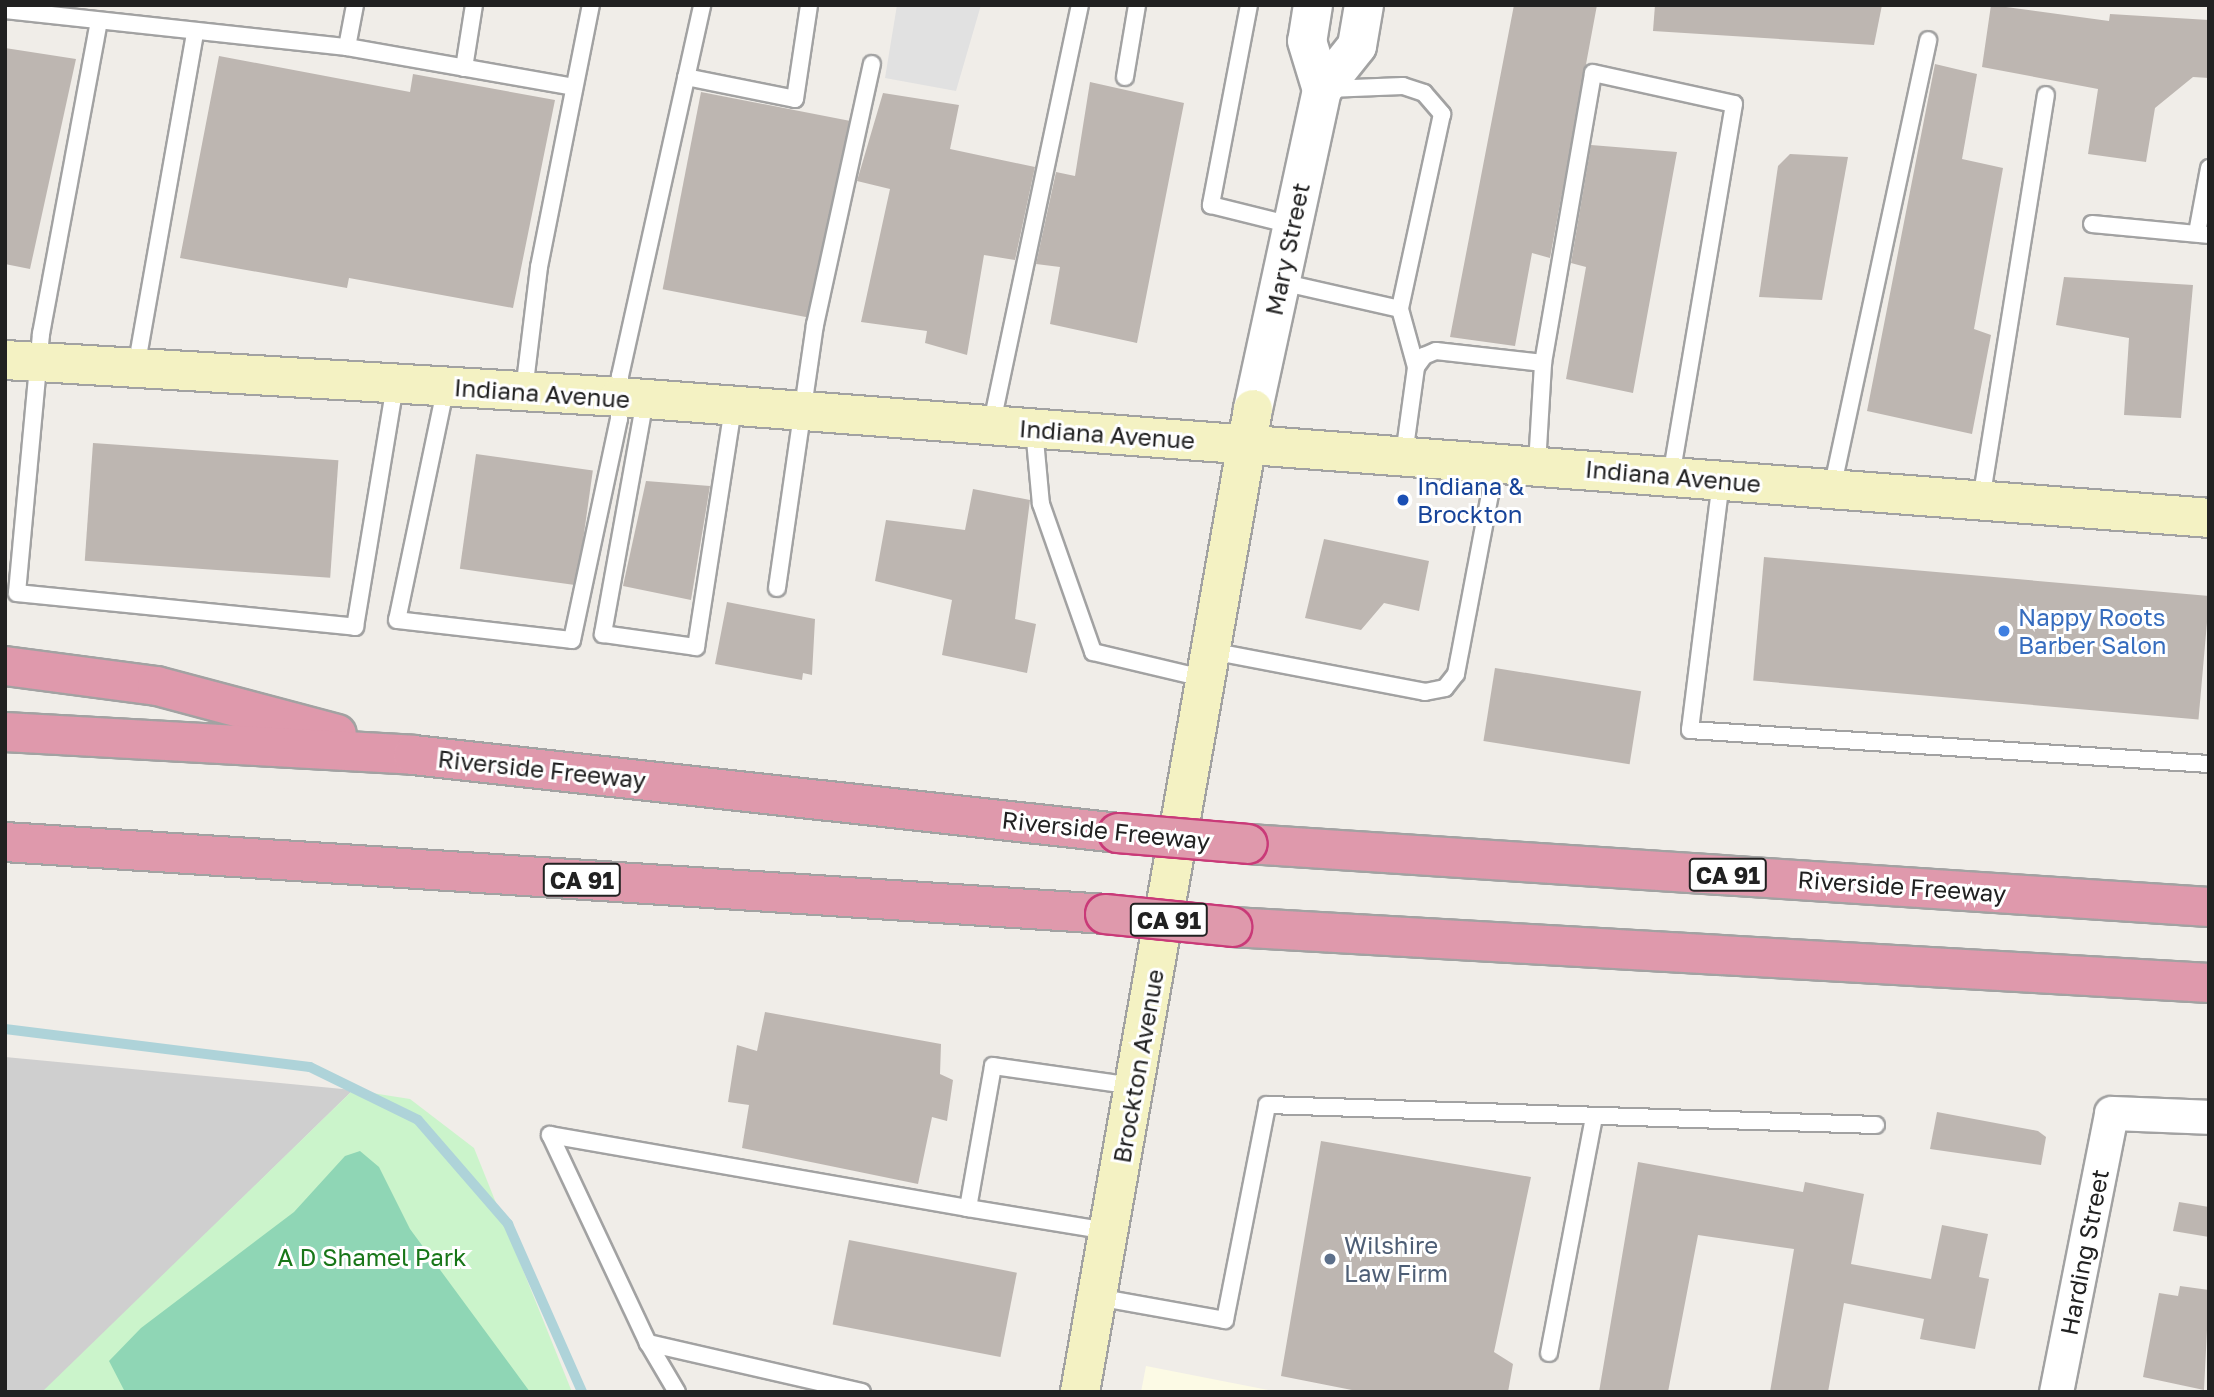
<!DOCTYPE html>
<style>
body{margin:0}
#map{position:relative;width:2214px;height:1397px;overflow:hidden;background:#f0ede8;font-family:"Golos Text",sans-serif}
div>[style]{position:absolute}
.education>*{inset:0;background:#fcfae5}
.religious>*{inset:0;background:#cfcfcf}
.park>*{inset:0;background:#cbf4cb}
.pitch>*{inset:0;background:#8fd6b5}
.parking>*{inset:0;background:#e1e1e1}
.stream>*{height:10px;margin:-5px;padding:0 5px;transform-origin:5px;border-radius:5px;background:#aed3d9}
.building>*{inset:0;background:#bdb6b1;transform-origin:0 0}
.roads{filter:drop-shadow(2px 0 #a2a2a2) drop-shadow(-2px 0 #a2a2a2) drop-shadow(0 2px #a2a2a2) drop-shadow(0 -2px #a2a2a2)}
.service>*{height:16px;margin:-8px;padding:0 8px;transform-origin:8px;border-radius:8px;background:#fff}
.minor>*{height:33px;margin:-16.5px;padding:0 16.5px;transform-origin:16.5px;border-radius:16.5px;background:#fff}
.tertiary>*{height:38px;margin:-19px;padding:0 19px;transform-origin:19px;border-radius:19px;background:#fff}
.secondary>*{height:38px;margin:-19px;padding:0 19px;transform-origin:19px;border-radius:19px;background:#f4f2c3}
.motorway>*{height:38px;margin:-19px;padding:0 19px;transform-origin:19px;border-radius:19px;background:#df99ac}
.bridges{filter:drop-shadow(2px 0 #c93a78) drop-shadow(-2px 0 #c93a78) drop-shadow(0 2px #c93a78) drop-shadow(0 -2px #c93a78)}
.motorway-bridge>*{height:38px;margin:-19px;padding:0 19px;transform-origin:19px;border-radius:19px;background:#df99ac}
.dots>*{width:19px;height:19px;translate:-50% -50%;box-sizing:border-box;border:4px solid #fff;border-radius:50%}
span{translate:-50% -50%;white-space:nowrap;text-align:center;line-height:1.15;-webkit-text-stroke:6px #fff;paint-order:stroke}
.shield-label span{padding:2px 5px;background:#fff;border:2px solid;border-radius:5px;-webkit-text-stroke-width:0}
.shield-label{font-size:23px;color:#212121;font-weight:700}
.street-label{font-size:24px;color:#212121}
.transit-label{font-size:24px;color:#164399}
.left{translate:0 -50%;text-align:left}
.shop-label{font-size:24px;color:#366cbe}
.service-label{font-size:24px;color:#4e5e75}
.park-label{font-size:24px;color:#187618}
.frame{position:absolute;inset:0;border:7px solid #212121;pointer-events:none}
</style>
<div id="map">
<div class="education">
<div style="clip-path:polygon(1146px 1366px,1279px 1392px,1141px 1392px)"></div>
</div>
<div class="religious">
<div style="clip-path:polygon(5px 1057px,353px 1090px,44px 1392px,5px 1392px)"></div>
</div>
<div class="park">
<div style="clip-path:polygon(353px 1090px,410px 1099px,474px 1148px,572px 1392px,42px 1392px)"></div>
</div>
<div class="pitch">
<div style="clip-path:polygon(360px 1151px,379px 1167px,410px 1229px,530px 1392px,125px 1392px,109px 1361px,141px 1328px,294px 1212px,345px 1156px)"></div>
</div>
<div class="parking">
<div style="clip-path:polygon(897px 5px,981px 5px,956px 91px,885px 78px)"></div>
</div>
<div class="stream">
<div style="left:5px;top:1029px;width:307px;rotate:7.1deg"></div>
<div style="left:310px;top:1067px;width:120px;rotate:26.1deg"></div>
<div style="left:418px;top:1120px;width:138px;rotate:49.1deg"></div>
<div style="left:508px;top:1224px;width:184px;rotate:66.2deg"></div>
</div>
<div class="building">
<div style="clip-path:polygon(1514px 5px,1597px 5px,1550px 258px,1532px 253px,1515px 346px,1450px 337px)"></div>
<div style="clip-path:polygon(1655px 5px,1882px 5px,1874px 45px,1653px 31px)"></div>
<div style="clip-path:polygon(1991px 5px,2109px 21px,2110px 14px,2209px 20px,2209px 78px,2193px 77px,2155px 108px,2146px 162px,2088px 154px,2098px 89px,1982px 67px)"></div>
<div style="clip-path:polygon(5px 48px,76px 59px,30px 269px,5px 264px)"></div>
<div style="clip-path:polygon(219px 56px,410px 92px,413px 74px,555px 100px,513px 308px,349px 278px,347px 288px,180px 258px)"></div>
<div style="clip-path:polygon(1935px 64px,1977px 74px,1962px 159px,2003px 168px,1974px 329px,1991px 335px,1972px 434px,1867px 411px)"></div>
<div style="clip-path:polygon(1090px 82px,1184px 103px,1137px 343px,1050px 324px,1060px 267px,1036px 264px,1056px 172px,1075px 176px)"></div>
<div style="left:701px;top:92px;width:151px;height:201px;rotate:11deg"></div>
<div style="clip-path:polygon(883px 93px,959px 105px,950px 149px,1035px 167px,1015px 260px,984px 255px,967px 355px,925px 343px,927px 331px,861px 322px,890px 189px,857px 181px)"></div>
<div style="clip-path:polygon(1591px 145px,1677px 152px,1633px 393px,1566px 379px,1586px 267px,1571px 263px)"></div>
<div style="clip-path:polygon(1790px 154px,1848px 157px,1822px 300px,1759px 297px,1778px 166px)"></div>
<div style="clip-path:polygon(2064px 277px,2193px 285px,2181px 418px,2124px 415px,2129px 338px,2056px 325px)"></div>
<div style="left:93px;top:443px;width:246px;height:118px;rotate:4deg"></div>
<div style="left:476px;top:454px;width:118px;height:116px;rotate:8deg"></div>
<div style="clip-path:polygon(646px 481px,710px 486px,691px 600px,623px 586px)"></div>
<div style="clip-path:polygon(973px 489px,1030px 500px,1015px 619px,1036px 624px,1027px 673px,942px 655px,952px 600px,875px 581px,886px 520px,965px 530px)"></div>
<div style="clip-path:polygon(1324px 539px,1429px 561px,1419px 611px,1384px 603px,1361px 630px,1305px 618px)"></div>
<div style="left:1764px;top:557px;width:447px;height:124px;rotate:5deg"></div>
<div style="clip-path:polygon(727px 602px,815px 619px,812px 675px,803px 673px,802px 680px,715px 664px)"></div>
<div style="left:1495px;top:668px;width:148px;height:74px;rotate:9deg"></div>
<div style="clip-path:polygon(765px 1012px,941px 1044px,940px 1074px,953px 1080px,947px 1121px,932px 1117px,918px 1184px,742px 1148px,749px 1105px,728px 1102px,737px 1045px,757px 1051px)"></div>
<div style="clip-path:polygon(1937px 1112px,2038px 1131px,2046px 1137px,2041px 1165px,1930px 1149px)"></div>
<div style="clip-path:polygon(1321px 1141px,1531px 1177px,1494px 1352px,1513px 1364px,1508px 1392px,1362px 1392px,1281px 1376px)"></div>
<div style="clip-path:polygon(1638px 1162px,1803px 1192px,1805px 1182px,1864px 1194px,1851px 1264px,1931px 1279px,1942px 1225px,1988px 1234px,1979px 1277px,1989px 1279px,1975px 1349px,1920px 1339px,1924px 1319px,1844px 1303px,1828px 1392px,1770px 1392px,1794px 1249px,1698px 1235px,1668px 1392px,1599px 1392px)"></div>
<div style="clip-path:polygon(2179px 1202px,2209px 1207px,2209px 1237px,2173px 1231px)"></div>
<div style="left:849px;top:1240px;width:171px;height:86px;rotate:11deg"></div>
<div style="clip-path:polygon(2180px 1286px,2209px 1290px,2204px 1390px,2143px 1377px,2159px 1293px,2178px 1296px)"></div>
</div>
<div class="roads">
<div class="service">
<div style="left:1249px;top:5px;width:204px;rotate:100.8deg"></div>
<div style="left:1211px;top:205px;width:83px;rotate:13.9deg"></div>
<div style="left:5px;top:10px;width:344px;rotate:6.2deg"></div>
<div style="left:347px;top:47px;width:43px;rotate:-79.2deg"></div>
<div style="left:99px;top:21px;width:318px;rotate:100.5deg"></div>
<div style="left:41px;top:334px;width:260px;rotate:95.3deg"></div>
<div style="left:17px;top:593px;width:340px;rotate:5.7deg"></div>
<div style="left:355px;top:627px;width:245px;rotate:-80.6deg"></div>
<div style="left:347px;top:47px;width:230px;rotate:10deg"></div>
<div style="left:464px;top:68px;width:64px;rotate:-81deg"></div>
<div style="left:686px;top:77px;width:111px;rotate:11.4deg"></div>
<div style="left:795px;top:99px;width:95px;rotate:-81.5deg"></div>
<div style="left:1125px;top:77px;width:73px;rotate:-80.5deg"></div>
<div style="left:1328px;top:89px;width:75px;rotate:-2.3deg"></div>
<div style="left:1403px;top:86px;width:22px;rotate:18deg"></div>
<div style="left:1424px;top:93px;width:28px;rotate:49deg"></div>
<div style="left:1442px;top:114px;width:199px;rotate:102.2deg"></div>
<div style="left:1400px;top:309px;width:60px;rotate:74.6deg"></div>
<div style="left:2092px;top:224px;width:118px;rotate:5.4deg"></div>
<div style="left:2197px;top:233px;width:66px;rotate:-79.5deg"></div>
<div style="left:1281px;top:282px;width:122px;rotate:12.8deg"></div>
<div style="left:136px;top:368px;width:340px;rotate:-80deg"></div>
<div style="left:446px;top:386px;width:239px;rotate:101.8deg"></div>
<div style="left:397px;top:620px;width:176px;rotate:6.5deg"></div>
<div style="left:572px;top:640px;width:226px;rotate:-78deg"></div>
<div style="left:619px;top:419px;width:43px;rotate:-88.7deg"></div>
<div style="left:620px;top:376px;width:380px;rotate:-77.5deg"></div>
<div style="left:524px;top:391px;width:125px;rotate:-83.1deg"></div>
<div style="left:539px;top:267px;width:267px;rotate:-78.8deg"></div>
<div style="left:645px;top:400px;width:238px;rotate:100.2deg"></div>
<div style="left:603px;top:634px;width:94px;rotate:8deg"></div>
<div style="left:696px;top:647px;width:243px;rotate:-81.2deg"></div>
<div style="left:991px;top:427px;width:431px;rotate:-78.1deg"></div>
<div style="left:1034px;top:429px;width:75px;rotate:84.7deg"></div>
<div style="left:1041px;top:504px;width:157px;rotate:70.6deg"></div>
<div style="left:1093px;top:652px;width:117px;rotate:13.3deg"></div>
<div style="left:1404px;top:455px;width:89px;rotate:-82.2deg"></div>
<div style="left:1416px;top:367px;width:14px;rotate:-54deg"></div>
<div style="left:1424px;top:356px;width:13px;rotate:-23deg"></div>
<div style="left:1436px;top:351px;width:108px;rotate:6.4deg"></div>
<div style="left:1537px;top:465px;width:102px;rotate:-86.6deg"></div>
<div style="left:1543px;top:363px;width:294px;rotate:-80.2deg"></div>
<div style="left:1593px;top:73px;width:144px;rotate:12.4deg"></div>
<div style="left:1734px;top:104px;width:377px;rotate:99.6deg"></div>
<div style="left:1721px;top:481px;width:251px;rotate:97.1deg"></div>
<div style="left:1690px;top:730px;width:520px;rotate:3.75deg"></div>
<div style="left:1832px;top:489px;width:459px;rotate:-77.9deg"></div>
<div style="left:1981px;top:500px;width:410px;rotate:-80.9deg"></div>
<div style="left:777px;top:588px;width:266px;rotate:-81.8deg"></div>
<div style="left:815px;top:325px;width:267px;rotate:-77.7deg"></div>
<div style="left:1211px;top:651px;width:218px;rotate:10.8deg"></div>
<div style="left:1425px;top:692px;width:20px;rotate:-11deg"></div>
<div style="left:1445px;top:688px;width:18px;rotate:-52deg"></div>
<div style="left:1456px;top:674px;width:216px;rotate:-79.3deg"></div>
<div style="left:1108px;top:1231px;width:142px;rotate:-170.7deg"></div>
<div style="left:968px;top:1208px;width:144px;rotate:-80deg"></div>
<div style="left:993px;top:1066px;width:142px;rotate:8.1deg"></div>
<div style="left:1097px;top:1297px;width:130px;rotate:10.2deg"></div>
<div style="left:1225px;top:1320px;width:219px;rotate:-78.9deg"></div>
<div style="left:1267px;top:1105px;width:609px;rotate:1.88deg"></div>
<div style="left:648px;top:1343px;width:57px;rotate:59.4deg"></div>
<div style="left:1549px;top:1353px;width:239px;rotate:-79.2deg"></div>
<div style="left:862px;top:1392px;width:220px;rotate:-167.1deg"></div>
<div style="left:648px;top:1343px;width:230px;rotate:-115.2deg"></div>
<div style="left:550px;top:1135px;width:424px;rotate:9.9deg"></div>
</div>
<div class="minor">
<div style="left:2056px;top:1392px;width:284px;rotate:-78.8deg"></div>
<div style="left:2111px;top:1113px;width:98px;rotate:2.3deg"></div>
</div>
<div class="tertiary">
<div style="left:1313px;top:5px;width:36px;rotate:99deg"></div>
<div style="left:1307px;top:41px;width:51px;rotate:73deg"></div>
<div style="left:1253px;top:409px;width:326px;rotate:-77.8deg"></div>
<div style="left:1322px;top:90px;width:56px;rotate:-51.5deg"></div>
<div style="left:1357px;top:46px;width:42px;rotate:-80.3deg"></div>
</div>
<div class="secondary">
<div style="left:5px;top:360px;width:616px;rotate:3.44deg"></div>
<div style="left:620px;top:397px;width:1594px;rotate:4.35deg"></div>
<div style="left:1080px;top:1392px;width:998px;rotate:-80.02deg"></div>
</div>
<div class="motorway">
<div style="left:5px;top:666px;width:153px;rotate:7.5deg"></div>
<div style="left:157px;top:686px;width:186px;rotate:14.9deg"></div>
<div style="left:5px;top:732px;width:409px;rotate:3.2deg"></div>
<div style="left:413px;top:755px;width:709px;rotate:6.31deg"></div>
<div style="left:5px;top:842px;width:1102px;rotate:3.74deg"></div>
<div style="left:1248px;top:844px;width:963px;rotate:3.75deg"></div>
<div style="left:1232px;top:927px;width:979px;rotate:3.28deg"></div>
</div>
</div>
<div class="bridges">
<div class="motorway-bridge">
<div style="left:1118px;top:833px;width:130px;rotate:4.8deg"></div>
<div style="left:1105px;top:914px;width:128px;rotate:5.8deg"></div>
</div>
</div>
<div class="dots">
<div style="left:1403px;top:500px;background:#1a4fb4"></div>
<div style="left:2004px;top:631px;background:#3f7fe0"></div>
<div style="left:1330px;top:1259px;background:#5c6f8a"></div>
</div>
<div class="shield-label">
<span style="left:1728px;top:875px">CA 91</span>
<span style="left:582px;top:880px">CA 91</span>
<span style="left:1169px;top:920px">CA 91</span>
</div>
<div class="street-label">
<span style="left:1287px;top:249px;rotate:-78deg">Mary Street</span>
<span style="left:542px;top:393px;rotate:4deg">Indiana Avenue</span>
<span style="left:1107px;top:434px;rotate:4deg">Indiana Avenue</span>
<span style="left:1673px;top:476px;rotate:5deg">Indiana Avenue</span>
<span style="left:542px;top:769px;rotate:6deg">Riverside Freeway</span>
<span style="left:1106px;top:830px;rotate:6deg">Riverside Freeway</span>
<span style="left:1902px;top:886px;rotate:4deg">Riverside Freeway</span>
<span style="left:1138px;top:1066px;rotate:-80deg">Brockton Avenue</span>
<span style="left:2084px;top:1252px;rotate:-79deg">Harding Street</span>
</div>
<div class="transit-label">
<span class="left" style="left:1417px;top:500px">Indiana &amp;<br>Brockton</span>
</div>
<div class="shop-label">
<span class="left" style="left:2018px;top:631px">Nappy Roots<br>Barber Salon</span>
</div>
<div class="service-label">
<span class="left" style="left:1344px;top:1259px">Wilshire<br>Law Firm</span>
</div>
<div class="park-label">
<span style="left:372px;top:1257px">A D Shamel Park</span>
</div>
<div class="frame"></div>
</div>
